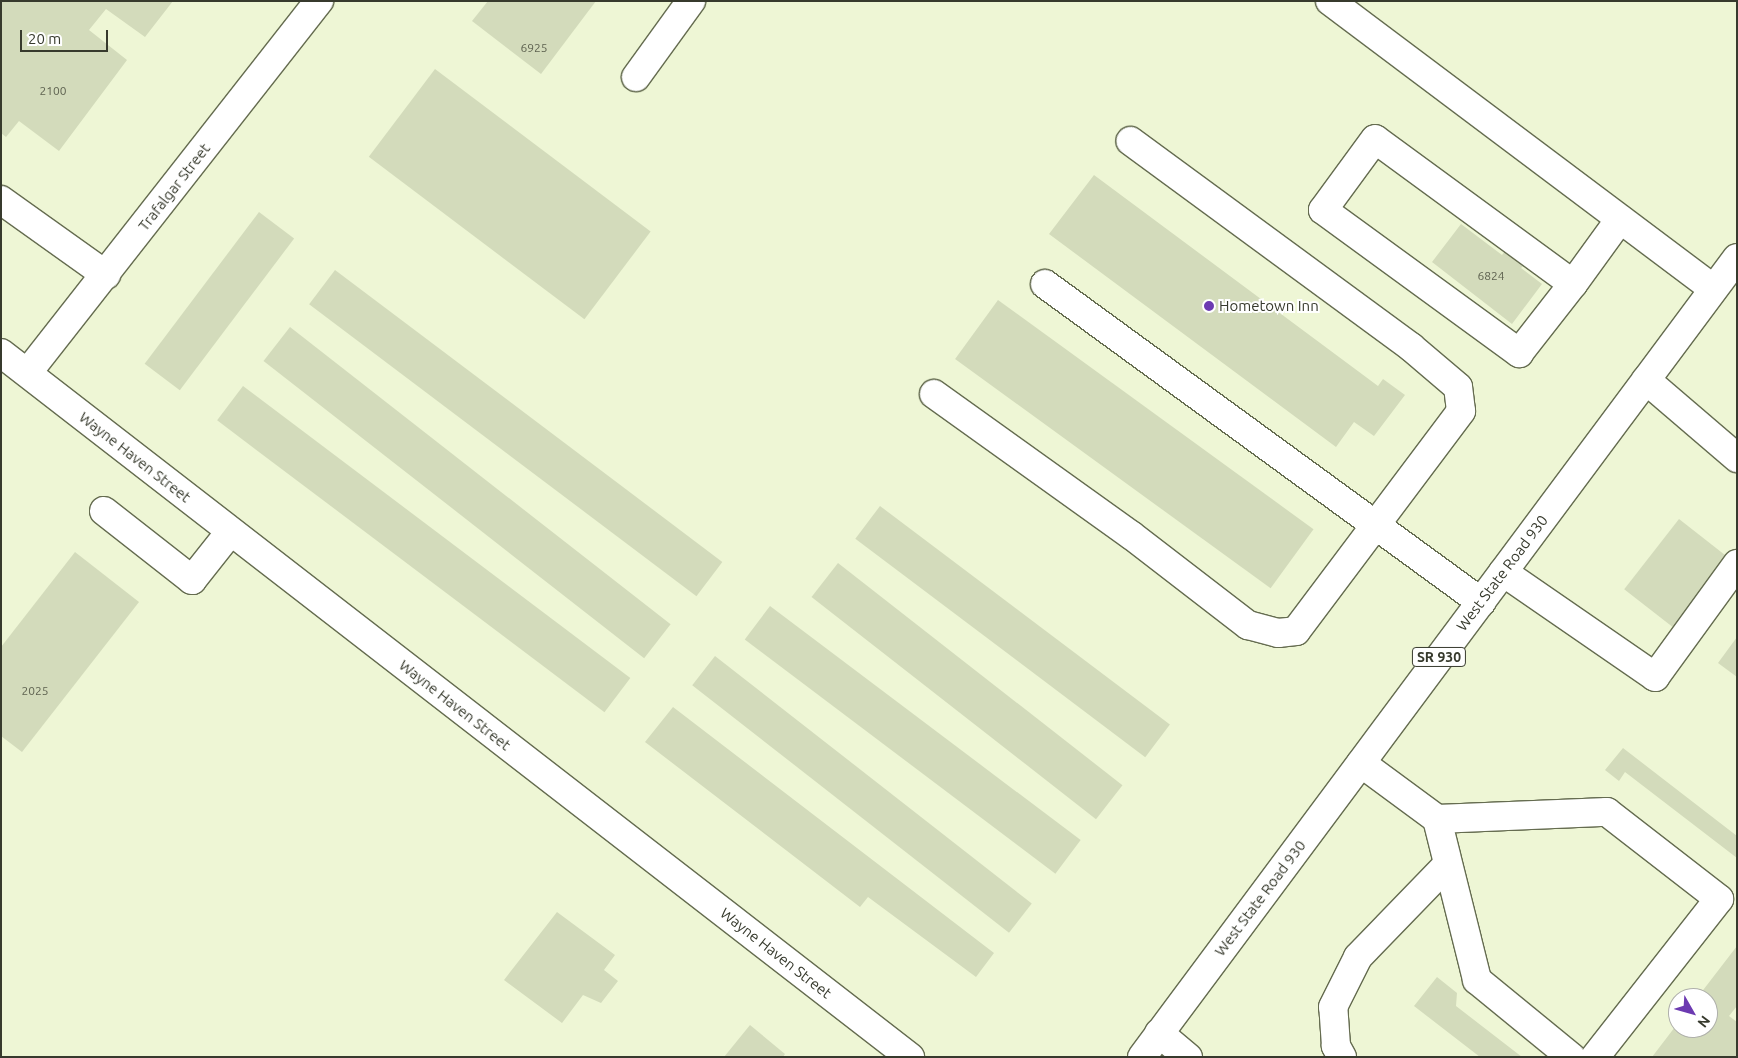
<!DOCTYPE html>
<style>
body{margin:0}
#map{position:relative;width:1738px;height:1058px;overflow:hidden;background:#eef6d5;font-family:Ubuntu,sans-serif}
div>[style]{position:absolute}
.building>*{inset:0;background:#d3dbbb;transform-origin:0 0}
.roads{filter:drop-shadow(1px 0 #656c50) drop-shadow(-1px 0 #656c50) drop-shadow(0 1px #656c50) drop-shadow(0 -1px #656c50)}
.minor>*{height:28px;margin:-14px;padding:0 14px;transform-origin:14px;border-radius:14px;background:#fff}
.highway>*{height:28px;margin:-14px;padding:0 14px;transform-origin:14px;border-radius:14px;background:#fff}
.dots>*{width:14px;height:14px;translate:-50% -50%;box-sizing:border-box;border:2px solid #fff;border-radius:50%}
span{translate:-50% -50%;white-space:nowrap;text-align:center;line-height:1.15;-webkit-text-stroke:4px #fff;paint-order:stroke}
.number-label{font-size:12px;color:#5e6250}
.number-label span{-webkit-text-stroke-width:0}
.shield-label span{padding:1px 4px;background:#fff;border:1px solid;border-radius:4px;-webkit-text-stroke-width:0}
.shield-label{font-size:14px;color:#373a2d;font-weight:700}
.street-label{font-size:15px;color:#373a2d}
.poi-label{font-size:15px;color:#373a2d}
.left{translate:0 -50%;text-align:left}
.frame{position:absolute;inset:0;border:2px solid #373a2d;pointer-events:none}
.north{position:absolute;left:1668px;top:988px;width:50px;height:50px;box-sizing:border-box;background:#fff;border:1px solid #afb0ab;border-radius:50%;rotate:128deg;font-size:14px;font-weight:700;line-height:20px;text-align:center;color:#373a2d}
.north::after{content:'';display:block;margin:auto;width:18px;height:22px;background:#6c3ab1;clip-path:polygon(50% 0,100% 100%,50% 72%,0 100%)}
.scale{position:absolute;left:20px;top:30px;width:88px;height:22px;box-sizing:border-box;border:2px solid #373a2d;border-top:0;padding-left:6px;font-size:15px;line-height:18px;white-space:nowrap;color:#373a2d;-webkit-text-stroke:4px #fff;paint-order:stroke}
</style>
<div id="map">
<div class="building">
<div style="clip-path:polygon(1px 1px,173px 1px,145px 37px,106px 9px,89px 30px,127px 60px,59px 151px,19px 121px,6px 137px,1px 133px)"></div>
<div style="clip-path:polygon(488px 1px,596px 1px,541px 74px,472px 21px)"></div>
<div style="left:435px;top:69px;width:270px;height:110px;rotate:37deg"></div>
<div style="clip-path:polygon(1094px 175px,1378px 386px,1383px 379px,1405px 395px,1374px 436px,1354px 422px,1336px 447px,1049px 234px)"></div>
<div style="left:259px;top:212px;width:44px;height:190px;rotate:37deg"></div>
<div style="clip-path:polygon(1461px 224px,1502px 255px,1505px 251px,1524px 265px,1521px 268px,1542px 284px,1512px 324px,1432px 262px)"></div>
<div style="left:335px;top:270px;width:485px;height:43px;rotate:37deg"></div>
<div style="left:998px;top:300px;width:390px;height:73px;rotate:36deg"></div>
<div style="left:290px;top:327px;width:483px;height:43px;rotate:38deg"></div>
<div style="left:243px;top:386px;width:485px;height:43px;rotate:37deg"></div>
<div style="left:880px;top:506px;width:363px;height:41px;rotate:37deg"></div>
<div style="left:1679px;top:519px;width:66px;height:89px;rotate:38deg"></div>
<div style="clip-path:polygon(75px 552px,139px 602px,22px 752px,1px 736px,1px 647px)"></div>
<div style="left:838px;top:563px;width:361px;height:43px;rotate:38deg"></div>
<div style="left:770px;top:606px;width:389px;height:42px;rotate:37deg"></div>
<div style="clip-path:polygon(1737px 637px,1737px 677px,1718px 663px)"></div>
<div style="left:715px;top:656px;width:402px;height:37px;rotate:38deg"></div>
<div style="clip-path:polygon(673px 707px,994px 953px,976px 977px,868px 897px,860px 907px,645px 742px)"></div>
<div style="clip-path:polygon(1623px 748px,1737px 836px,1737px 858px,1625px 772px,1619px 781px,1605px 770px)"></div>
<div style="clip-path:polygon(557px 912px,615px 955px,604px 970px,618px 981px,601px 1003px,583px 995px,562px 1023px,504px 980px)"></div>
<div style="clip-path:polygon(1737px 946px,1737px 1006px,1729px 1016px,1737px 1022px,1737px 1057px,1652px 1057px,1678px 1023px,1678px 1028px,1708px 1028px,1708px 998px,1697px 998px)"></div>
<div style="clip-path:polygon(1437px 977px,1457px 993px,1456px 1006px,1522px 1057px,1480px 1057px,1414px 1006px)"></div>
<div style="clip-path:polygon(750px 1025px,785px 1054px,783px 1057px,724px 1057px)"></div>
</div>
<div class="roads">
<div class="minor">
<div style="left:1330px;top:1px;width:479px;rotate:36.9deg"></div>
<div style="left:636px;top:77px;width:94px;rotate:-54.1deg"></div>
<div style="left:1px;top:200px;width:129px;rotate:35.5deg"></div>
<div style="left:1045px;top:284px;width:540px;rotate:36.11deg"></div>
<div style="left:1573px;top:284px;width:245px;rotate:-143.8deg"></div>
<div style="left:1375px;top:139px;width:88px;rotate:126.2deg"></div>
<div style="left:1323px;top:210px;width:243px;rotate:36.1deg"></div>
<div style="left:1519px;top:353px;width:88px;rotate:-52deg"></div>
<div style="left:1573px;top:284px;width:80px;rotate:-54.1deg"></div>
<div style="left:1px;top:353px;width:1150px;rotate:37.76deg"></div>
<div style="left:28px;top:372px;width:472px;rotate:-51.9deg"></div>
<div style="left:1646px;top:380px;width:120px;rotate:40.6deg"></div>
<div style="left:934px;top:394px;width:242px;rotate:35.6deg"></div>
<div style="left:1131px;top:535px;width:148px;rotate:37.6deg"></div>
<div style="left:1248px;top:625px;width:31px;rotate:15deg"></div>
<div style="left:1278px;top:633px;width:18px;rotate:-6deg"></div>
<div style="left:1296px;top:631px;width:275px;rotate:-53.1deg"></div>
<div style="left:1461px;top:411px;width:24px;rotate:-97deg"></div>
<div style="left:1458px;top:387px;width:62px;rotate:-139.6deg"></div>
<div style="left:1411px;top:347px;width:348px;rotate:-143.7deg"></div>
<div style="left:104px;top:511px;width:112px;rotate:38.1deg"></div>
<div style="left:192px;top:580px;width:61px;rotate:-51.6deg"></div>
<div style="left:1503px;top:572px;width:185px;rotate:34.6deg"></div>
<div style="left:1655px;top:677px;width:140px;rotate:-54deg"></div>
<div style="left:1361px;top:763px;width:94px;rotate:36.4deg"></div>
<div style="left:1437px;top:819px;width:170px;rotate:-2.4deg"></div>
<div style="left:1607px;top:812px;width:142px;rotate:37.8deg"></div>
<div style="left:1719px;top:899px;width:201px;rotate:128.1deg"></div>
<div style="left:1437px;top:819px;width:166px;rotate:76deg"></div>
<div style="left:1477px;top:980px;width:122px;rotate:39.3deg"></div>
<div style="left:1159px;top:1033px;width:38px;rotate:40deg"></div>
<div style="left:1342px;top:1057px;width:13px;rotate:-119deg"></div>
<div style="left:1336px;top:1046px;width:39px;rotate:-94deg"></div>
<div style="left:1333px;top:1007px;width:56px;rotate:-63.4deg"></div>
<div style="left:1358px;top:957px;width:128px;rotate:-45.9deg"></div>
</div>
<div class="highway">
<div style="left:1142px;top:1057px;width:996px;rotate:-53.33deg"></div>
</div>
</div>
<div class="dots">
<div style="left:1209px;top:306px;background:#6c3ab1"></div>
</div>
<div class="number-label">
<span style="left:534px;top:48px">6925</span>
<span style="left:53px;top:91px">2100</span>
<span style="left:1491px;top:276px">6824</span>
<span style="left:35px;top:691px">2025</span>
</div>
<div class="shield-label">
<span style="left:1439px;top:657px">SR 930</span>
</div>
<div class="street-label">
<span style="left:174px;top:187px;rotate:-52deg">Trafalgar Street</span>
<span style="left:135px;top:457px;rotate:38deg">Wayne Haven Street</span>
<span style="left:1502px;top:573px;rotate:-53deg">West State Road 930</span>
<span style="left:455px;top:705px;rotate:38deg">Wayne Haven Street</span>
<span style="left:1260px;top:898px;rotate:-53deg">West State Road 930</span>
<span style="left:776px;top:953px;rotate:38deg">Wayne Haven Street</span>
</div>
<div class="poi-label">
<span class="left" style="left:1219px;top:306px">Hometown Inn</span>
</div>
<div class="frame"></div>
<div class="north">N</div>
<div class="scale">20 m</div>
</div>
